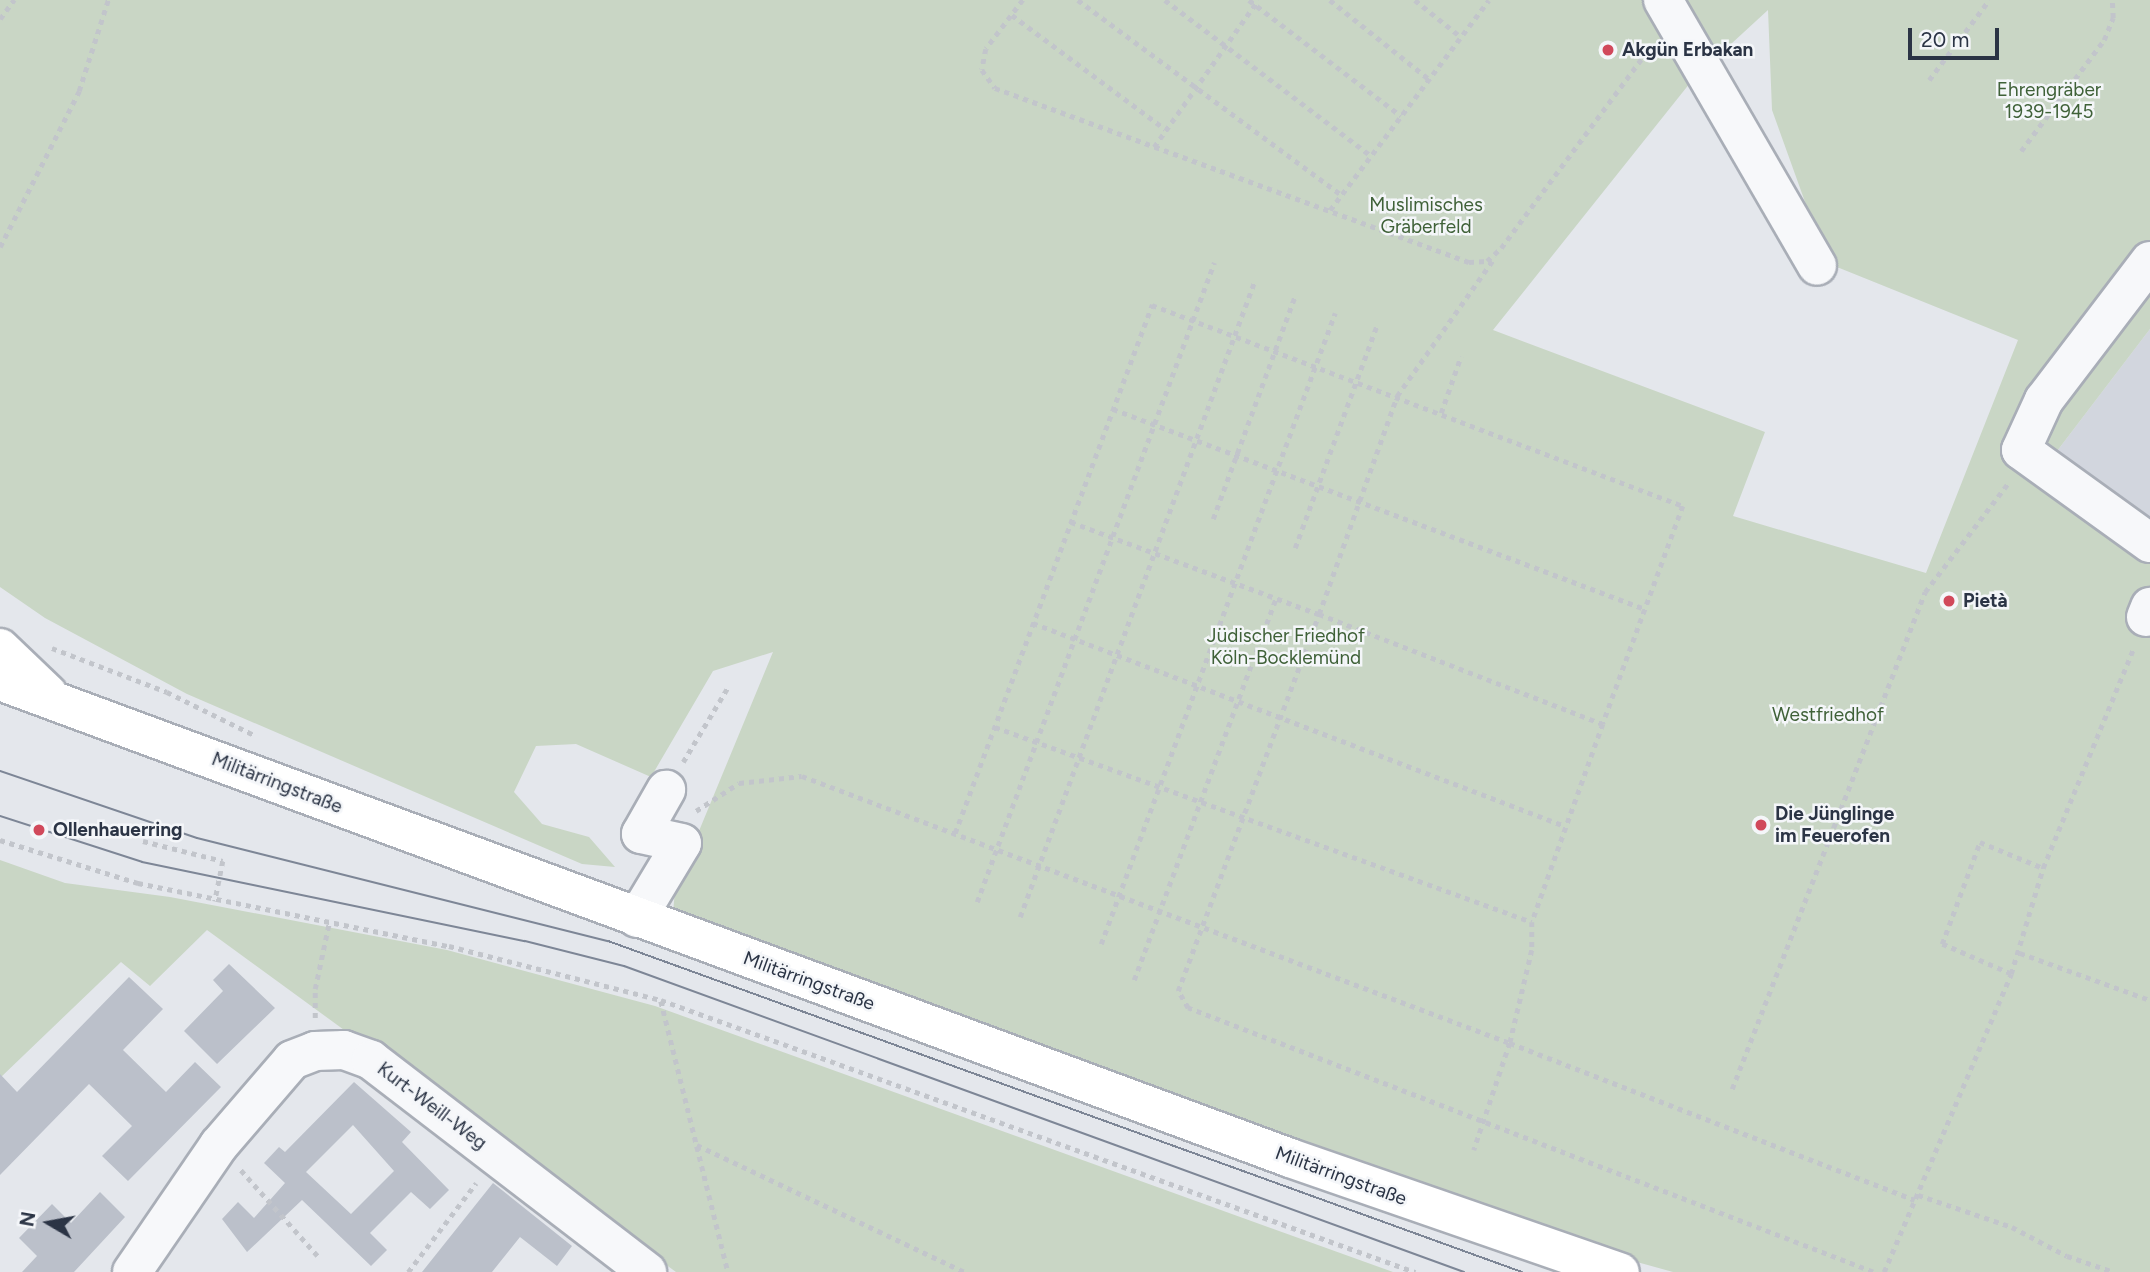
<!DOCTYPE html>
<meta charset="utf-8">
<style>
body{margin:0}
#map{position:relative;width:2150px;height:1272px;overflow:hidden;background:#e4e7ec;font-family:Figtree,sans-serif}
div>[style]{position:absolute}
.built>*{inset:0;background:#d2d6de}
.green>*{inset:0;background:#c9d6c5}
.building>*{inset:0;background:#bbc0ca}
.path>*{height:4.5px;margin-top:-2.25px;transform-origin:0;background:repeating-linear-gradient(90deg,#c2c5cb 0 5px,transparent 0 10px)}
.roads{filter:drop-shadow(2px 0 #a9aeb7) drop-shadow(-2px 0 #a9aeb7) drop-shadow(0 2px #a9aeb7) drop-shadow(0 -2px #a9aeb7)}
.minor>*{height:38px;margin:-19px;padding:0 19px;transform-origin:19px;border-radius:19px;background:#f7f8fa}
.major>*{height:38px;margin:-19px;padding:0 19px;transform-origin:19px;border-radius:19px;background:#fff}
.tram>*{height:2px;margin:-1px;padding:0 1px;transform-origin:1px;border-radius:1px;background:#7d8696}
.dots>*{width:19px;height:19px;translate:-50% -50%;box-sizing:border-box;border:4px solid #f4f6f9;border-radius:50%}
span{translate:-50% -50%;white-space:nowrap;text-align:center;line-height:1.15;-webkit-text-stroke:5px #f4f6f9;paint-order:stroke}
.poi-label{font-size:19px;color:#2b3445;font-weight:700}
.left{translate:0 -50%;text-align:left}
.park-label{font-size:19px;color:#3f6138}
.street-label{font-size:19px;color:#2b3445}
.north{position:absolute;left:14px;top:1188px;width:70px;height:70px;-webkit-text-stroke:5px #f4f6f9;paint-order:stroke;rotate:280deg;font-size:19px;font-weight:700;line-height:28px;text-align:center;color:#2b3445}
.north::after{content:'';display:block;margin:auto;width:24px;height:32px;background:#2b3445;clip-path:polygon(50% 0,100% 100%,50% 72%,0 100%)}
.scale{position:absolute;left:1908px;top:28px;width:91px;height:32px;box-sizing:border-box;border:4px solid #2b3445;border-top:0;padding-left:9px;font-size:21px;line-height:24px;white-space:nowrap;color:#2b3445;-webkit-text-stroke:5px #f4f6f9;paint-order:stroke}
</style>
<div id="map">
<div class="built">
<div style="clip-path:polygon(2150px 329px,2150px 531px,2051px 459px)"></div>
</div>
<div class="green">
<div style="clip-path:polygon(evenodd,0 0,2150px 0,2150px 329px,2051px 459px,2150px 531px,2150px 1272px,1673px 1272px,1590px 1249px,673px 914px,675px 889px,773px 652px,713px 671px,651px 777px,576px 744px,536px 746px,514px 792px,542px 824px,589px 837px,615px 867px,582px 864px,187px 694px,45px 618px,0 587px,0 0,1768px 10px,1772px 110px,1827px 263px,2018px 340px,1926px 573px,1733px 516px,1765px 432px,1493px 330px,1694px 78px,1768px 10px)"></div>
<div style="clip-path:polygon(0 860px,65px 883px,170px 897px,447px 950px,655px 1006px,1393px 1272px,676px 1272px,207px 930px,150px 986px,121px 962px,0 1078px)"></div>
</div>
<div class="building">
<div style="clip-path:polygon(229px 964px,275px 1008px,217px 1064px,184px 1031px,223px 991px,213px 980px)"></div>
<div style="clip-path:polygon(129px 977px,163px 1009px,123px 1050px,166px 1092px,195px 1062px,221px 1087px,128px 1181px,102px 1156px,132px 1126px,89px 1084px,0 1175px,0 1074px,17px 1092px)"></div>
<div style="clip-path:polygon(evenodd,354px 1082px,411px 1132px,402px 1142px,449px 1190px,430px 1209px,411px 1192px,370px 1233px,387px 1250px,371px 1266px,302px 1200px,247px 1252px,222px 1219px,238px 1202px,254px 1218px,285px 1183px,264px 1163px,279px 1147px,285px 1152px,354px 1082px,353px 1125px,394px 1171px,351px 1214px,306px 1172px,353px 1125px)"></div>
<div style="clip-path:polygon(493px 1183px,572px 1246px,557px 1266px,520px 1237px,492px 1272px,422px 1272px)"></div>
<div style="clip-path:polygon(100px 1192px,125px 1217px,74px 1272px,22px 1272px,37px 1256px,19px 1238px,52px 1204px,71px 1223px)"></div>
</div>
<div class="path">
<div style="left:1023px;top:0;width:61px;rotate:127.1deg"></div>
<div style="left:986px;top:49px;width:21px;rotate:101deg"></div>
<div style="left:982px;top:70px;width:22px;rotate:54deg"></div>
<div style="left:995px;top:88px;width:505px;rotate:20.16deg"></div>
<div style="left:1469px;top:262px;width:18px;rotate:-3deg"></div>
<div style="left:1487px;top:261px;width:19px;rotate:-43deg"></div>
<div style="left:1501px;top:248px;width:252px;rotate:-53.4deg"></div>
<div style="left:1078px;top:0;width:328px;rotate:36.5deg"></div>
<div style="left:1165px;top:0;width:258px;rotate:37.1deg"></div>
<div style="left:1249px;top:0;width:191px;rotate:37.3deg"></div>
<div style="left:1330px;top:0;width:127px;rotate:38.6deg"></div>
<div style="left:1415px;top:0;width:59px;rotate:38.8deg"></div>
<div style="left:1012px;top:15px;width:191px;rotate:36.7deg"></div>
<div style="left:0;top:19px;width:24px;rotate:-54deg"></div>
<div style="left:1929px;top:80px;width:100px;rotate:-53.1deg"></div>
<div style="left:1154px;top:147px;width:180px;rotate:-54.7deg"></div>
<div style="left:2021px;top:151px;width:139px;rotate:-53.2deg"></div>
<div style="left:2104px;top:40px;width:24px;rotate:-68deg"></div>
<div style="left:2113px;top:18px;width:18px;rotate:-93deg"></div>
<div style="left:1330px;top:210px;width:263px;rotate:-52.9deg"></div>
<div style="left:0;top:247px;width:175px;rotate:-63.1deg"></div>
<div style="left:79px;top:91px;width:96px;rotate:-72.3deg"></div>
<div style="left:1113px;top:409px;width:568px;rotate:20.6deg"></div>
<div style="left:1441px;top:413px;width:60px;rotate:-70.7deg"></div>
<div style="left:1213px;top:519px;width:238px;rotate:-69.8deg"></div>
<div style="left:1071px;top:522px;width:265px;rotate:20.4deg"></div>
<div style="left:1319px;top:614px;width:232px;rotate:-70.3deg"></div>
<div style="left:1397px;top:396px;width:170px;rotate:-54.8deg"></div>
<div style="left:1295px;top:548px;width:238px;rotate:-69.8deg"></div>
<div style="left:1033px;top:623px;width:569px;rotate:20.89deg"></div>
<div style="left:52px;top:648px;width:123px;rotate:20.9deg"></div>
<div style="left:167px;top:692px;width:99px;rotate:26.3deg"></div>
<div style="left:995px;top:727px;width:571px;rotate:19.96deg"></div>
<div style="left:683px;top:762px;width:87px;rotate:-59deg"></div>
<div style="left:696px;top:811px;width:51px;rotate:-33.1deg"></div>
<div style="left:739px;top:783px;width:63px;rotate:-6.3deg"></div>
<div style="left:802px;top:776px;width:757px;rotate:20.66deg"></div>
<div style="left:1510px;top:1043px;width:113px;rotate:108.6deg"></div>
<div style="left:955px;top:833px;width:564px;rotate:-69.54deg"></div>
<div style="left:1152px;top:305px;width:568px;rotate:20.73deg"></div>
<div style="left:1683px;top:506px;width:232px;rotate:110.2deg"></div>
<div style="left:0;top:840px;width:145px;rotate:17.3deg"></div>
<div style="left:138px;top:883px;width:317px;rotate:11.5deg"></div>
<div style="left:449px;top:946px;width:219px;rotate:14.3deg"></div>
<div style="left:661px;top:1000px;width:802px;rotate:19.84deg"></div>
<div style="left:143px;top:841px;width:82px;rotate:14deg"></div>
<div style="left:223px;top:861px;width:41px;rotate:101.3deg"></div>
<div style="left:977px;top:902px;width:682px;rotate:-69.65deg"></div>
<div style="left:1020px;top:917px;width:679px;rotate:-69.75deg"></div>
<div style="left:1101px;top:944px;width:673px;rotate:-69.65deg"></div>
<div style="left:2020px;top:953px;width:138px;rotate:19.9deg"></div>
<div style="left:2011px;top:974px;width:111px;rotate:-73.2deg"></div>
<div style="left:1134px;top:980px;width:408px;rotate:-69.6deg"></div>
<div style="left:661px;top:1001px;width:279px;rotate:76.1deg"></div>
<div style="left:315px;top:1018px;width:29px;rotate:-90deg"></div>
<div style="left:315px;top:989px;width:67px;rotate:-78deg"></div>
<div style="left:1732px;top:1089px;width:533px;rotate:-68.78deg"></div>
<div style="left:1925px;top:592px;width:138px;rotate:-52.6deg"></div>
<div style="left:697px;top:1145px;width:297px;rotate:25.4deg"></div>
<div style="left:241px;top:1170px;width:115px;rotate:48.2deg"></div>
<div style="left:1918px;top:1195px;width:99px;rotate:18.8deg"></div>
<div style="left:2012px;top:1227px;width:62px;rotate:27.8deg"></div>
<div style="left:2067px;top:1256px;width:50px;rotate:18.8deg"></div>
<div style="left:408px;top:1272px;width:112px;rotate:-52.6deg"></div>
<div style="left:1873px;top:1272px;width:734px;rotate:-158.92deg"></div>
<div style="left:1188px;top:1008px;width:20px;rotate:-120deg"></div>
<div style="left:1178px;top:991px;width:403px;rotate:-69.5deg"></div>
<div style="left:1319px;top:614px;width:305px;rotate:21.2deg"></div>
<div style="left:1603px;top:724px;width:210px;rotate:109.7deg"></div>
<div style="left:1532px;top:922px;width:28px;rotate:90deg"></div>
<div style="left:1532px;top:950px;width:96px;rotate:103.3deg"></div>
<div style="left:1510px;top:1043px;width:434px;rotate:21.2deg"></div>
<div style="left:1884px;top:1272px;width:324px;rotate:-66.9deg"></div>
<div style="left:2011px;top:974px;width:75px;rotate:-156.5deg"></div>
<div style="left:1942px;top:944px;width:109px;rotate:-69.6deg"></div>
<div style="left:1980px;top:842px;width:68px;rotate:22.4deg"></div>
<div style="left:2043px;top:868px;width:239px;rotate:-67.6deg"></div>
</div>
<div class="roads">
<div class="minor">
<div style="left:1663px;top:0;width:307px;rotate:59.9deg"></div>
<div style="left:2150px;top:261px;width:175px;rotate:127.3deg"></div>
<div style="left:2044px;top:400px;width:55px;rotate:114.7deg"></div>
<div style="left:2021px;top:450px;width:159px;rotate:35.8deg"></div>
<div style="left:2146px;top:617px;width:11px;rotate:-68deg"></div>
<div style="left:637px;top:918px;width:87px;rotate:-59deg"></div>
<div style="left:682px;top:843px;width:42px;rotate:-167.6deg"></div>
<div style="left:641px;top:834px;width:51px;rotate:-60.4deg"></div>
<div style="left:132px;top:1272px;width:154px;rotate:-55.6deg"></div>
<div style="left:219px;top:1145px;width:112px;rotate:-49.3deg"></div>
<div style="left:292px;top:1060px;width:25px;rotate:-21deg"></div>
<div style="left:315px;top:1051px;width:29px;rotate:-2deg"></div>
<div style="left:344px;top:1050px;width:29px;rotate:20deg"></div>
<div style="left:371px;top:1060px;width:348px;rotate:37.5deg"></div>
</div>
<div class="major">
<div style="left:0;top:648px;width:66px;rotate:43.8deg"></div>
<div style="left:0;top:681px;width:1375px;rotate:20.29deg"></div>
<div style="left:1290px;top:1158px;width:349px;rotate:19.1deg"></div>
</div>
</div>
<div class="tram">
<div style="left:0;top:771px;width:208px;rotate:18.8deg"></div>
<div style="left:197px;top:838px;width:424px;rotate:14.1deg"></div>
<div style="left:608px;top:941px;width:972px;rotate:19.91deg"></div>
<div style="left:0;top:816px;width:149px;rotate:17.9deg"></div>
<div style="left:142px;top:862px;width:391px;rotate:11.7deg"></div>
<div style="left:525px;top:941px;width:102px;rotate:14.2deg"></div>
<div style="left:624px;top:966px;width:894px;rotate:20.02deg"></div>
</div>
<div class="dots">
<div style="left:1608px;top:50px;background:#d1495b"></div>
<div style="left:1949px;top:601px;background:#d1495b"></div>
<div style="left:1761px;top:825px;background:#d1495b"></div>
<div style="left:39px;top:830px;background:#d1495b"></div>
</div>
<div class="poi-label">
<span class="left" style="left:1622px;top:50px">Akgün Erbakan</span>
<span class="left" style="left:1963px;top:601px">Pietà</span>
<span class="left" style="left:1775px;top:825px">Die Jünglinge<br>im Feuerofen</span>
<span class="left" style="left:53px;top:830px">Ollenhauerring</span>
</div>
<div class="park-label">
<span style="left:2049px;top:101px">Ehrengräber<br>1939-1945</span>
<span style="left:1426px;top:216px">Muslimisches<br>Gräberfeld</span>
<span style="left:1286px;top:647px">Jüdischer Friedhof<br>Köln-Bocklemünd</span>
<span style="left:1828px;top:715px">Westfriedhof</span>
</div>
<div class="street-label">
<span style="left:277px;top:783px;rotate:21deg">Militärringstraße</span>
<span style="left:809px;top:981px;rotate:20deg">Militärringstraße</span>
<span style="left:432px;top:1106px;rotate:37deg">Kurt-Weill-Weg</span>
<span style="left:1341px;top:1176px;rotate:20deg">Militärringstraße</span>
</div>
<div class="north">N</div>
<div class="scale">20 m</div>
</div>
